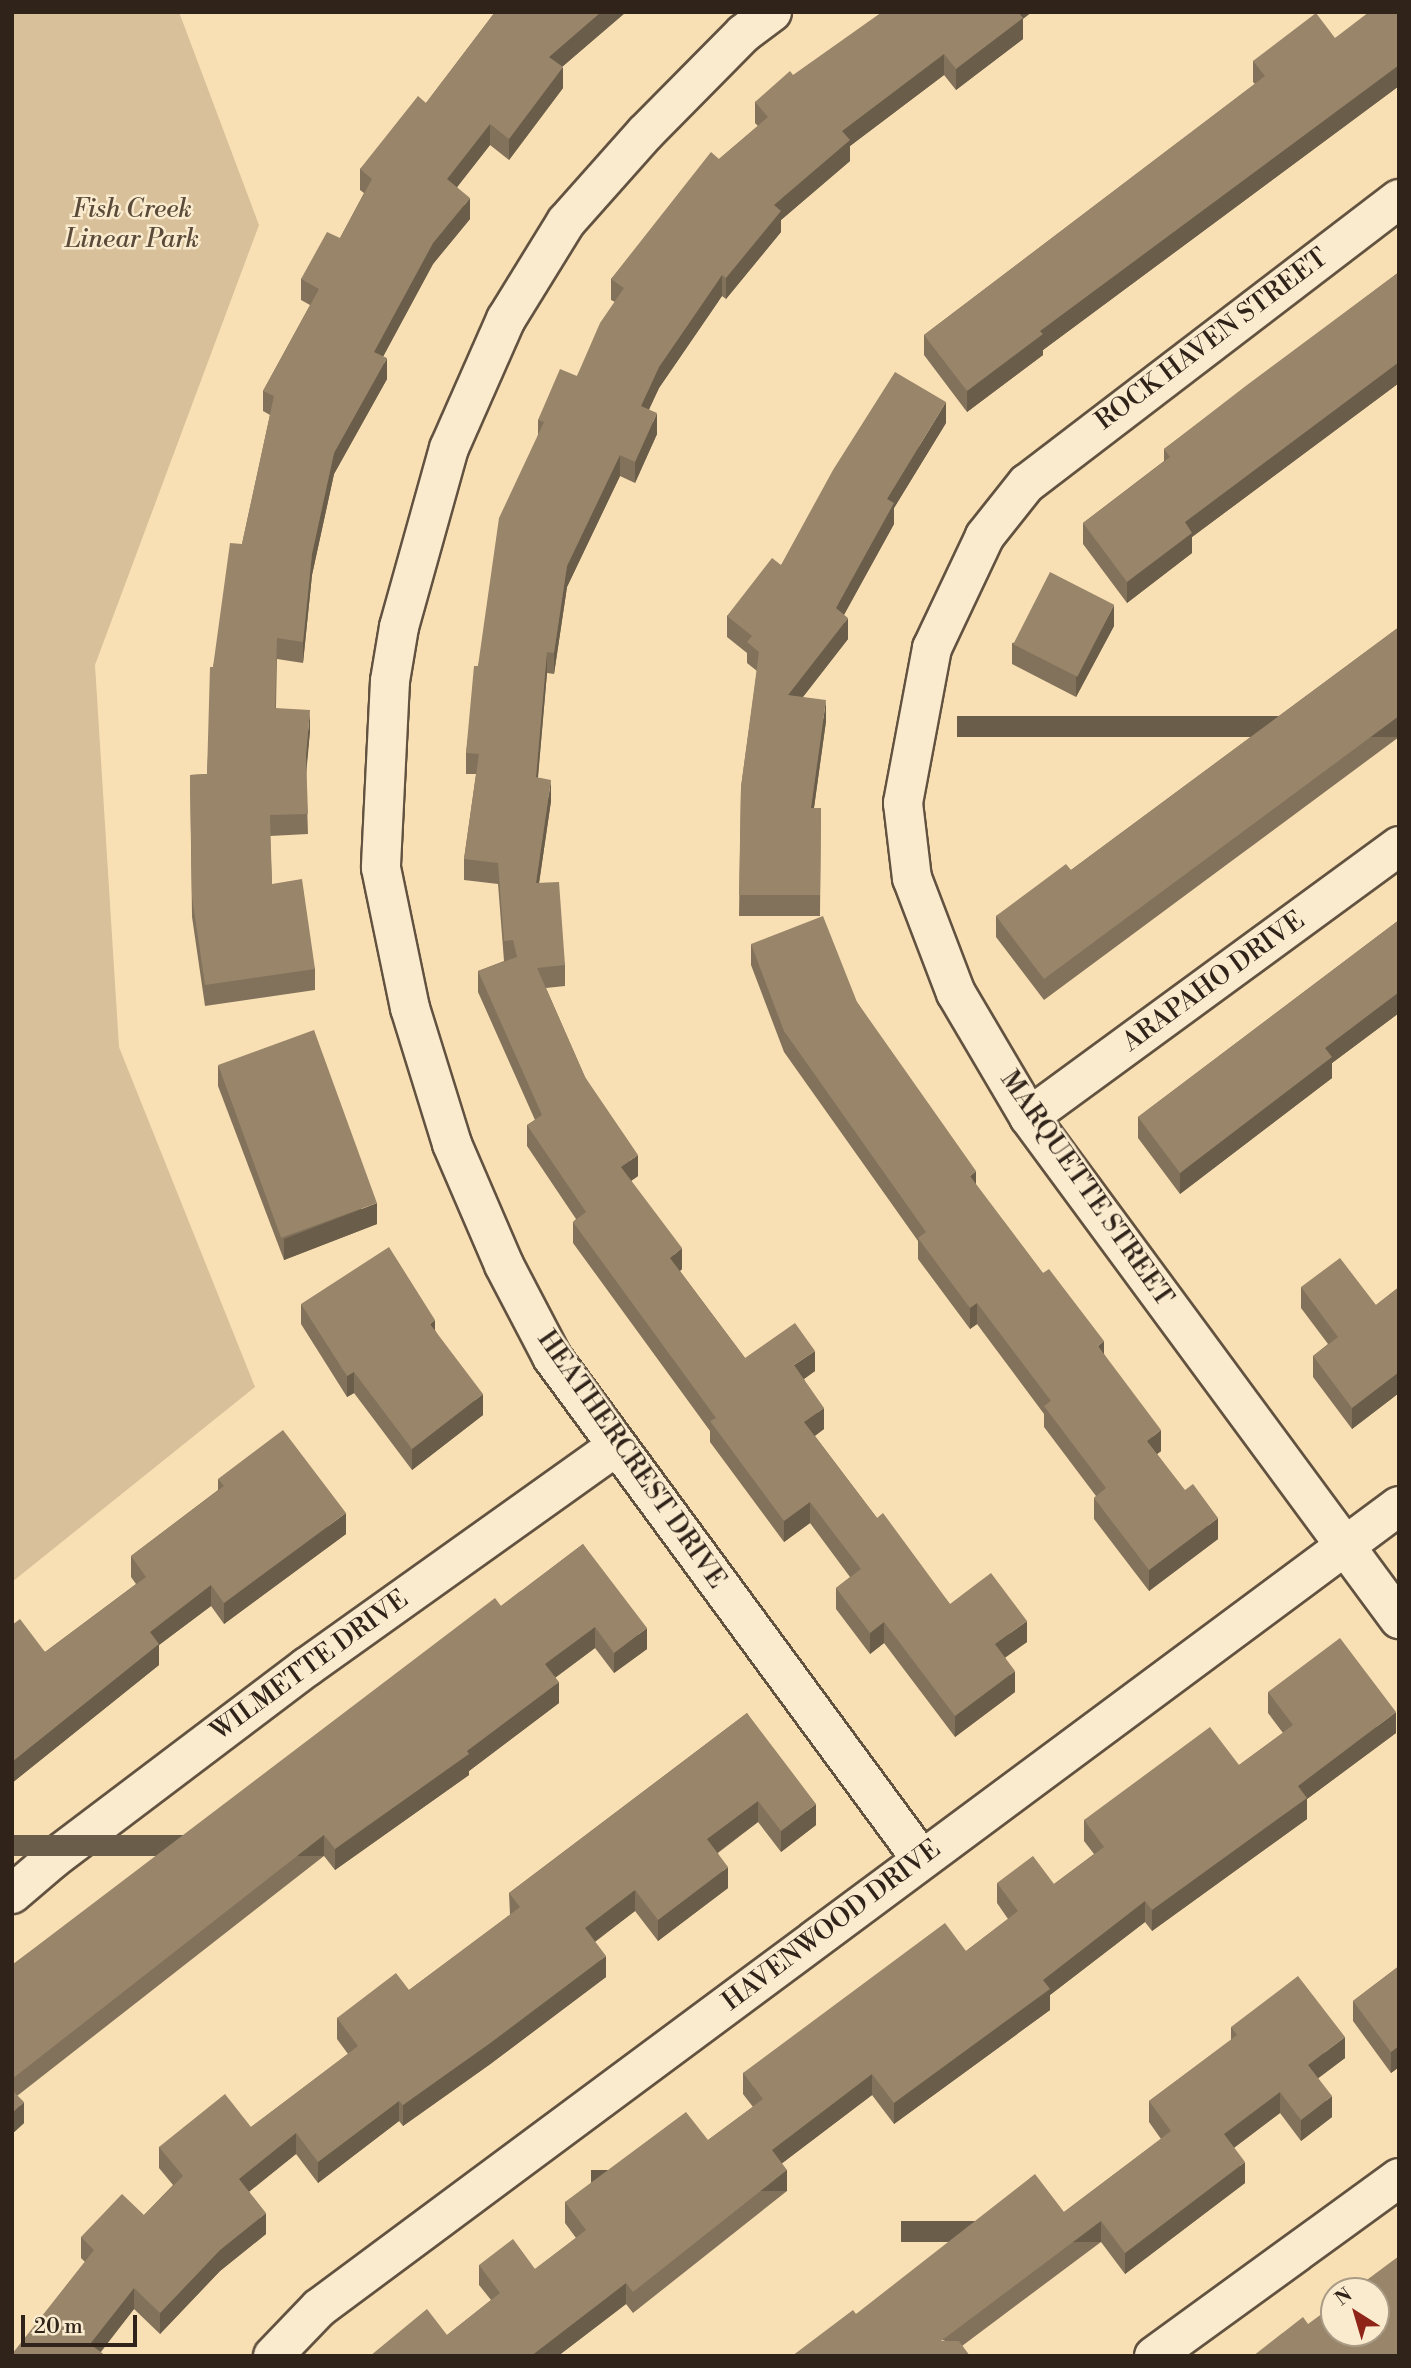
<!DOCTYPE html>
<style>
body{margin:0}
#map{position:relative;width:1411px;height:2368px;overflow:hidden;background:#f9e0b4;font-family:"Libre Bodoni",serif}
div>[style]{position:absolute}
.green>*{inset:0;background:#d7c09a}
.roads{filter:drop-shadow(2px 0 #625240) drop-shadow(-2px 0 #625240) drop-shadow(0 2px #625240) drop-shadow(0 -2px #625240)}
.minor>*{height:38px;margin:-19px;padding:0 19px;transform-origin:19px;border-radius:19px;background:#fbebce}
.wall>*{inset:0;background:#83725b}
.shaded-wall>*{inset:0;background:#6a5d4a;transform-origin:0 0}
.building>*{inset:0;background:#98856a;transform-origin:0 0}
span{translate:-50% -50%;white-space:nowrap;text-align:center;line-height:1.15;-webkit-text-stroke:5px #fbebce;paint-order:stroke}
.park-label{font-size:26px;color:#594a3a;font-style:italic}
.street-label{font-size:26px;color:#2f231a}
.frame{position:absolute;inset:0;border:14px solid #2f231a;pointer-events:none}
.north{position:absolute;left:1320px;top:2277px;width:70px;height:70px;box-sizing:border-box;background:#fbebce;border:2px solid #a99b86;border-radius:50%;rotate:323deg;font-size:19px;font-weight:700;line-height:28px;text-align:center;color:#2f231a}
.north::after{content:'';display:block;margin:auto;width:24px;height:32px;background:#8f2418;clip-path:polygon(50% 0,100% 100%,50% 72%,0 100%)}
.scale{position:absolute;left:21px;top:2315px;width:116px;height:32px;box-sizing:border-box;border:4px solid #2f231a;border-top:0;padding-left:9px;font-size:21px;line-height:24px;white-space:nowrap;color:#2f231a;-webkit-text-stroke:5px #fbebce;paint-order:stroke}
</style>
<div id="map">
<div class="green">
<div style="clip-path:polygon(12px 12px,179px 12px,259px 225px,95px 665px,119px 1047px,255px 1387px,12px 1582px)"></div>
</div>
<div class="roads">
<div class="minor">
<div style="left:772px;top:12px;width:36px;rotate:143deg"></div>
<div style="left:743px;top:34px;width:139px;rotate:134.7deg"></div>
<div style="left:645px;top:133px;width:119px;rotate:131.6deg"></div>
<div style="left:566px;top:222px;width:114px;rotate:121.7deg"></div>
<div style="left:506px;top:319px;width:141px;rotate:113.8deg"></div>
<div style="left:449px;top:448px;width:186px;rotate:105.6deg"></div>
<div style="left:399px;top:627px;width:55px;rotate:99.5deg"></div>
<div style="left:390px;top:681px;width:187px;rotate:92.8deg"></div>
<div style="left:381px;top:868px;width:143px;rotate:78.3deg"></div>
<div style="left:410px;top:1008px;width:142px;rotate:72.8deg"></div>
<div style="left:452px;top:1144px;width:132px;rotate:66.7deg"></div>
<div style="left:504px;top:1265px;width:104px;rotate:62.4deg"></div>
<div style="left:552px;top:1357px;width:624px;rotate:53.66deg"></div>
<div style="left:1399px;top:199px;width:468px;rotate:142.6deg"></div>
<div style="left:1027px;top:483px;width:68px;rotate:128.4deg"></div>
<div style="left:985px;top:536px;width:124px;rotate:115.3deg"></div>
<div style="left:932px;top:648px;width:158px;rotate:100.6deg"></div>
<div style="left:903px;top:803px;width:76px;rotate:83.2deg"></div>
<div style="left:912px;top:878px;width:123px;rotate:69.1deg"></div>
<div style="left:956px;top:993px;width:144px;rotate:59.5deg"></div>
<div style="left:1029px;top:1117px;width:624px;rotate:53.61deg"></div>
<div style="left:1029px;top:1117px;width:459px;rotate:-36.2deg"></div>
<div style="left:12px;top:1894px;width:54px;rotate:-40.5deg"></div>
<div style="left:53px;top:1859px;width:318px;rotate:-37.1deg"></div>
<div style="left:307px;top:1667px;width:379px;rotate:-35.5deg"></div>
<div style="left:273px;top:2356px;width:66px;rotate:-46.2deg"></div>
<div style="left:319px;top:2308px;width:1345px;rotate:-36.6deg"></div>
<div style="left:1154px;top:2356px;width:303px;rotate:-36deg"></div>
</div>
</div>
<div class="wall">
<div style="clip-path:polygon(495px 12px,626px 12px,562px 67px,563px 88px,509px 160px,490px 145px,457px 187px,470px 219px,433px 264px,383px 357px,387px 379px,334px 474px,312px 575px,303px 663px,277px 659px,276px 708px,310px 731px,306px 770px,308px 834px,270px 836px,272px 884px,315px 969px,315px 990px,205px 1006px,192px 917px,190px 775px,207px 774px,213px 667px,242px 544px,270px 415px,263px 411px,263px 391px,310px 305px,301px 300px,301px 279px,340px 238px,364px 193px,360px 190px,360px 169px,426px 103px)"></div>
<div style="clip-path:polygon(1399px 12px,1399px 86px,1043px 350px,1043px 355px,967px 412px,924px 355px,924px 335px,1255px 84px,1253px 82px,1253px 61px,1335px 38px)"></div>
<div style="clip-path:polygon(1023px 19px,1023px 39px,956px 90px,944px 75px,850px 146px,850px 161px,781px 220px,781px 232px,726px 299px,722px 296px,659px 388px,649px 409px,657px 434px,635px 483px,620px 476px,567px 587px,554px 674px,547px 673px,538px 778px,551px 801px,539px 883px,565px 965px,565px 986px,546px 988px,585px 1077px,638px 1176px,631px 1181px,682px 1269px,680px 1271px,745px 1358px,815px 1371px,804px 1379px,824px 1429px,815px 1436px,877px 1518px,950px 1604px,1027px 1642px,1005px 1657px,1015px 1692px,955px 1737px,884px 1643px,870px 1654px,836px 1609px,836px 1588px,850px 1577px,810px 1523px,784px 1542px,710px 1442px,710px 1431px,573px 1243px,573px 1222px,576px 1219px,527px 1146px,527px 1125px,535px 1120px,478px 992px,478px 971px,504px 961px,498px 884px,464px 880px,464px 859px,476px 774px,466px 774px,466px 753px,478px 666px,538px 435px,538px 420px,577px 376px,615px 302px,611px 300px,611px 279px,719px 159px,758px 126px,755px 123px,755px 102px,793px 75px)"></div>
<div style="clip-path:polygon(1399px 272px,1399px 383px,1192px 537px,1192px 553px,1127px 603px,1083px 544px,1083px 523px,1164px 461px,1164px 449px)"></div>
<div style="clip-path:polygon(946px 423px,894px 508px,894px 524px,844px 615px,848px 639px,803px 697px,826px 721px,814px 808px,821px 808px,820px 916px,739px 916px,741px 787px,757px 671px,747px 663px,747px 653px,727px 637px,727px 616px,781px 565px)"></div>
<div style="clip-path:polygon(1114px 626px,1076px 697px,1012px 664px,1012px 643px)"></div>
<div style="clip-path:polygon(1399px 627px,1399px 737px,1044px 1000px,996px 937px,996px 916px,1071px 870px)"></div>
<div style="clip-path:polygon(1399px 920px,1399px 1013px,1332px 1063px,1332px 1078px,1180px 1194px,1138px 1138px,1138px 1117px)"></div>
<div style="clip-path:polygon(751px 944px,857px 1002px,976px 1185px,1104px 1354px,1161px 1451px,1157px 1454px,1218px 1539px,1149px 1591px,1094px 1519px,1094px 1498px,1096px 1496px,1044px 1427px,1044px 1414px,977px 1324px,970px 1329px,918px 1259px,918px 1241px,784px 1052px,751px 965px)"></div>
<div style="clip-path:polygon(218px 1065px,377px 1224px,284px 1260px,218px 1086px)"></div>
<div style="clip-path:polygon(1301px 1287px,1376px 1305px,1399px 1287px,1399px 1393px,1352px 1429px,1313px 1377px,1313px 1356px,1328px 1344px,1301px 1308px)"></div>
<div style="clip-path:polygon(301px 1304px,435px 1330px,483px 1415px,412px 1470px,354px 1393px,347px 1397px,301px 1324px)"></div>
<div style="clip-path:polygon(218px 1479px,346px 1534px,224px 1624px,211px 1606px,159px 1645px,159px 1665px,12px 1783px,12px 1625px,45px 1652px,136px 1584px,131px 1577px,131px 1556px,218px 1490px)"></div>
<div style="clip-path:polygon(583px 1544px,647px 1649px,614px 1673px,595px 1648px,555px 1678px,559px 1703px,469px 1771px,469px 1775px,335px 1870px,324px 1856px,17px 2096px,24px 2123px,12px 2134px,12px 1965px,501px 1606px)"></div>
<div style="clip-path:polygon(1268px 1692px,1396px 1733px,1307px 1799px,1307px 1819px,1152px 1931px,1145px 1922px,1050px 1995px,1050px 2010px,894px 2124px,872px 2095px,782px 2163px,787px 2191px,633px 2313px,626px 2304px,558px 2356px,370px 2356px,447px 2335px,491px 2300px,479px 2285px,479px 2265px,535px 2269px,576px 2238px,565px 2223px,565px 2202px,708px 2140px,753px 2107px,743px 2094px,743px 2073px,966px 1951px,1008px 1919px,997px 1903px,997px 1883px,1054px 1884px,1094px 1854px,1084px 1841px,1084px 1820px,1239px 1765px,1283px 1733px,1268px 1713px)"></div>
<div style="clip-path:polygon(747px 1713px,816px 1825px,781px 1852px,758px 1822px,718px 1853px,728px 1888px,658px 1941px,635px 1911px,595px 1942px,606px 1977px,489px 2065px,403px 2126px,399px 2121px,318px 2183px,296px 2154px,249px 2191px,266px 2234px,220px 2271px,160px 2334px,134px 2309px,101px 2352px,12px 2356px,85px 2262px,81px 2258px,81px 2237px,144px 2215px,173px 2185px,159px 2168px,159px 2147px,251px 2127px,348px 2054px,337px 2039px,337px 2018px,409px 1990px,510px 1915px,509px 1893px)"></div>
<div style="clip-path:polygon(1399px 1966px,1399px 2067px,1391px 2073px,1353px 2021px,1353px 2001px)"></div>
<div style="clip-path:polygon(1231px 2027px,1345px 2058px,1318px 2078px,1332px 2117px,1301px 2141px,1280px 2113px,1234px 2148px,1245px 2183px,1125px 2274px,1101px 2242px,962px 2346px,856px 2314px,1064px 2212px,1161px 2139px,1149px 2122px,1149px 2101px,1231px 2040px)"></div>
</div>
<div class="shaded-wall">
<div style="clip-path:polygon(601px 12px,626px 12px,549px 78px,549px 57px)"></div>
<div style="clip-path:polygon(1013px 12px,1032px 12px,1023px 19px,1023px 39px,956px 90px,956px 69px)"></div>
<div style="clip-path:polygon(944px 54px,944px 75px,850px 146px,850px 161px,781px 220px,781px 232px,726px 299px,726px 278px,774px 205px,842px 131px)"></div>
<div style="clip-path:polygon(1399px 65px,1399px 86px,1043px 350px,1043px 355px,967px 412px,967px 391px,1040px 331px)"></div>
<div style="clip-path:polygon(563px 67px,563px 88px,509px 160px,509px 139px)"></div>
<div style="clip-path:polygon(490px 124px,490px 145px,447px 200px,447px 179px)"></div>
<div style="clip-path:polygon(470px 198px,470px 219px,433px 264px,374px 373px,374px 352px,433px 243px)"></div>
<div style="clip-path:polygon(722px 275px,722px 296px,659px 388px,641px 427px,641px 406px,659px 367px)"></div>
<div style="clip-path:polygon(387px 358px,387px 379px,334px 474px,312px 575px,303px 663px,303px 642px,312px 554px,334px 453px)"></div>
<div style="clip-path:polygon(1399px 362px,1399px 383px,1192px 537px,1192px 553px,1127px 603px,1127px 582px,1185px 522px)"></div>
<div style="clip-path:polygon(946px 402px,946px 423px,894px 508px,894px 524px,836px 629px,836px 608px,887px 499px)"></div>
<div style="clip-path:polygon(657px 413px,657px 434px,635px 483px,635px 462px)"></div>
<div style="clip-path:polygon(620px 455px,620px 476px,567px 587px,554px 674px,554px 653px,567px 566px)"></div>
<div style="clip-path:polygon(1114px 605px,1114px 626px,1076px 697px,1076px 676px)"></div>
<div style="clip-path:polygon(848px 618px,848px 639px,788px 716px,788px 695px)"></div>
<div style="clip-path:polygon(547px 652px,547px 673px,536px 798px,536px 777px)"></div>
<div style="clip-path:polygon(826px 700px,826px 721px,811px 829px,811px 808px)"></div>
<div style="clip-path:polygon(310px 710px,310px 731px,306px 776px,306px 755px)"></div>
<div style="left:1399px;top:716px;width:21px;height:442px;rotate:90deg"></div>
<div style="clip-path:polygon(551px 780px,551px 801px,536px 904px,536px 883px)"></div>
<div style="clip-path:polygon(1399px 992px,1399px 1013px,1332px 1063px,1332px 1078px,1180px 1194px,1180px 1173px,1325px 1048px)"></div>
<div style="clip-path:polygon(638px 1155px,638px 1176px,621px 1188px,621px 1167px)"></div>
<div style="clip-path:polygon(976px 1171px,976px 1192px,970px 1176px)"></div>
<div style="clip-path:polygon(377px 1203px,377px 1224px,284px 1260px,284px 1239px)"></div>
<div style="clip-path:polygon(682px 1248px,682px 1269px,670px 1279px,670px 1258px)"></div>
<div style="clip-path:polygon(977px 1303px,977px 1324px,970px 1329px,970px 1308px)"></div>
<div style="clip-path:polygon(435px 1320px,435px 1341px,430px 1324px)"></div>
<div style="clip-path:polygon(1104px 1341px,1104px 1362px,1098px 1346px)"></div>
<div style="clip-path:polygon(815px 1351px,815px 1371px,794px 1386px,794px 1365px)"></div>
<div style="clip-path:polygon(354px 1372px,354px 1393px,347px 1397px,347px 1376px)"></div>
<div style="clip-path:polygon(1399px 1372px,1399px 1393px,1352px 1429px,1352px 1408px)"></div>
<div style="clip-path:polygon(483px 1394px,483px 1415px,412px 1470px,412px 1449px)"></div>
<div style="clip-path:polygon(824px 1408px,824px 1429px,804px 1443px,804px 1422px)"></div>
<div style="clip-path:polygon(1161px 1430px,1161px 1451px,1147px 1462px,1147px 1441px)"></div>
<div style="clip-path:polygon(810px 1502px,810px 1523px,784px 1542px,784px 1521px)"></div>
<div style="clip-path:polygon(346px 1513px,346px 1534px,224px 1624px,224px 1603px)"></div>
<div style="clip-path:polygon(1218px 1518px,1218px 1539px,1149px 1591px,1149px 1570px)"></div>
<div style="clip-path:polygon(211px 1585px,211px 1606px,159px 1645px,159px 1665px,12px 1783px,12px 1762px,150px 1632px)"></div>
<div style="clip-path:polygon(1027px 1621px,1027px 1642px,995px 1665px,995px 1644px)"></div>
<div style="clip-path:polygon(884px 1622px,884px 1643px,870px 1654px,870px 1633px)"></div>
<div style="clip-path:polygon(595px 1627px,595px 1648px,545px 1685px,545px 1664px)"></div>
<div style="clip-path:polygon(647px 1628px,647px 1649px,614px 1673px,614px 1653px)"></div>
<div style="clip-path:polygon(1015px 1671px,1015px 1692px,955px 1737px,955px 1716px)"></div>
<div style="clip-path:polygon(559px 1682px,559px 1703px,469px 1771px,469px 1775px,335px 1870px,335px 1849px)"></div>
<div style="clip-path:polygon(1396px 1712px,1396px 1733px,1307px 1799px,1307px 1819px,1152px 1931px,1152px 1910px,1298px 1786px)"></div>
<div style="clip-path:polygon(758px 1801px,758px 1822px,707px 1860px,707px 1839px)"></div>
<div style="clip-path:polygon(816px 1804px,816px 1825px,781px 1852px,781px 1831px)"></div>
<div style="left:324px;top:1835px;width:21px;height:396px;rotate:90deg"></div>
<div style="clip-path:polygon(728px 1867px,728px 1888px,658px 1941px,658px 1920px)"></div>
<div style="clip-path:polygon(635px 1890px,635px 1911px,585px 1949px,585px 1928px)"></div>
<div style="clip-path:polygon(1145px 1901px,1145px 1922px,1050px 1995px,1050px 2010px,894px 2124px,894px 2103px,1043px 1980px)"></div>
<div style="clip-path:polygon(606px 1956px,606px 1977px,489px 2065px,403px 2126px,403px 2105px)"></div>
<div style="clip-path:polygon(1345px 2037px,1345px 2058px,1308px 2086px,1308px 2065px)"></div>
<div style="clip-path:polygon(1399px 2046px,1399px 2067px,1391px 2073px,1391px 2052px)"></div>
<div style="clip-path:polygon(872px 2074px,872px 2095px,772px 2171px,772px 2150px)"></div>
<div style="clip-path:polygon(1280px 2092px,1280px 2113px,1224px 2155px,1224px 2134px)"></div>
<div style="clip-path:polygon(1332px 2096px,1332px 2117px,1301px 2141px,1301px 2120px)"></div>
<div style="clip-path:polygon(399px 2101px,399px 2121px,318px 2183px,318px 2162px)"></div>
<div style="clip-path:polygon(24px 2102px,24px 2123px,12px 2134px,12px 2113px)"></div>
<div style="clip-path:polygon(296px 2133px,296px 2154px,239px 2200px,239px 2179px)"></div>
<div style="clip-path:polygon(1245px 2162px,1245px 2183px,1125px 2274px,1125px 2253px)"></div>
<div style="left:787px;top:2170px;width:21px;height:196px;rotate:90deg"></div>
<div style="clip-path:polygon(266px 2213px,266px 2234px,220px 2271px,160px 2334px,160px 2313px,220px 2250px)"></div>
<div style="left:1101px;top:2221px;width:21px;height:200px;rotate:90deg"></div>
<div style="clip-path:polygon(626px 2283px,626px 2304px,558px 2356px,531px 2356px)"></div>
<div style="clip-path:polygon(134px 2288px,134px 2309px,97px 2356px,90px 2344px)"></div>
</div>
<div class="building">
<div style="clip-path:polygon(495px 12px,601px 12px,549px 57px,563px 67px,509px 139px,490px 124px,447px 179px,470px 198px,433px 243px,374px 352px,387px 358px,334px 453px,312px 554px,303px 642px,277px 638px,275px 708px,310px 710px,306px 755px,308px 814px,270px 815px,272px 884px,302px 879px,315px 969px,205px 985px,192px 896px,190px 775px,207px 774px,210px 667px,213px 667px,230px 543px,242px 544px,274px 396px,263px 391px,319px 289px,301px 279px,327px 232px,340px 238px,372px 179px,360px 169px,418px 96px,426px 103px)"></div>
<div style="clip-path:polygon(882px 12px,1018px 12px,1023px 18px,956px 69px,944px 54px,842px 131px,850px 140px,774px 205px,781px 211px,726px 278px,722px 275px,659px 367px,641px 406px,657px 413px,635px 462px,620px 455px,567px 566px,554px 653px,547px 652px,536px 777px,551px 780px,536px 883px,559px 882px,565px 965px,537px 968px,585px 1077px,638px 1155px,621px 1167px,682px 1248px,670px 1258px,745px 1358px,795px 1323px,815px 1351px,794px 1365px,824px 1408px,804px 1422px,877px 1518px,883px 1513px,950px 1604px,991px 1573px,1027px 1621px,995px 1644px,1015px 1671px,955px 1716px,884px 1622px,870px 1633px,836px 1588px,861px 1569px,810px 1502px,784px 1521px,710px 1421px,716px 1418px,573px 1222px,586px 1212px,527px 1125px,542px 1115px,478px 971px,517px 957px,513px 940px,504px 941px,498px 863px,464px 859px,479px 754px,466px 753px,474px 666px,478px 666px,499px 518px,544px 422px,538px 420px,560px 369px,577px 376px,600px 323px,624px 288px,611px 279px,711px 152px,719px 159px,768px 117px,755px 102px,790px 71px,793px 75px)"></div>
<div style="clip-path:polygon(1369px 12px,1399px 12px,1399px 65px,1040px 331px,1043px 334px,967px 391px,924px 335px,1265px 76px,1253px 61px,1316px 13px,1335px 38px)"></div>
<div style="clip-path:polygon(1399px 272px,1399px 362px,1185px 522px,1192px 533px,1127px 582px,1083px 523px,1170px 457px,1164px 449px,1247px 385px)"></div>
<div style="clip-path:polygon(895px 372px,946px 402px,887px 499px,894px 503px,836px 608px,848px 618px,788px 695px,826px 700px,811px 808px,821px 808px,820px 895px,739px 895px,741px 787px,759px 652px,747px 642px,752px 636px,727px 616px,772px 558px,781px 565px,833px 470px)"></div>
<div style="left:1050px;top:572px;width:72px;height:81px;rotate:27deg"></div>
<div style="clip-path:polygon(1399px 627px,1399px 716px,1044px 979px,996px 916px,1066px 864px,1071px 870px)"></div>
<div style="clip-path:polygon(823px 916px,857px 1002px,976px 1171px,970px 1176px,1043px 1273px,1049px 1269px,1104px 1341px,1098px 1346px,1161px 1430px,1147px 1441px,1185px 1490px,1193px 1484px,1218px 1518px,1149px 1570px,1094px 1498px,1106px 1488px,1044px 1406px,1051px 1401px,977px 1303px,970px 1308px,918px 1238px,926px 1232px,784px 1031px,751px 944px)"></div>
<div style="clip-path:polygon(1399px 920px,1399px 992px,1325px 1048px,1332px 1057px,1180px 1173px,1138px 1117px)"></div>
<div style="left:314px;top:1030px;width:184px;height:102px;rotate:70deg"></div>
<div style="clip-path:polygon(389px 1247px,435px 1320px,430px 1324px,483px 1394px,412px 1449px,354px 1372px,347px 1376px,301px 1304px)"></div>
<div style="clip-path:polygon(1340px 1258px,1376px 1305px,1399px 1287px,1399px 1372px,1352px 1408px,1313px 1356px,1338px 1337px,1301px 1287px)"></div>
<div style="clip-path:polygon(283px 1430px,346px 1513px,224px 1603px,211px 1585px,150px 1632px,159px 1644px,12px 1762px,12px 1625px,20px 1619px,45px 1652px,146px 1577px,131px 1556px,224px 1486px,218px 1479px)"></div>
<div style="clip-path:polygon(583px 1544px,647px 1628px,614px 1653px,595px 1627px,545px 1664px,559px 1682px,467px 1751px,469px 1754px,335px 1849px,324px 1835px,12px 2079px,12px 1965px,495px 1598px,501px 1606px)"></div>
<div style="clip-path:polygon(1340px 1638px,1396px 1712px,1298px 1786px,1307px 1798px,1152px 1910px,1145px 1901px,1043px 1980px,1050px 1989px,894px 2103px,872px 2074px,772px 2150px,787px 2170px,633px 2292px,626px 2283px,531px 2356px,370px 2356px,427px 2309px,447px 2335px,500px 2293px,479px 2265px,513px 2239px,535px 2269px,586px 2230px,565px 2202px,686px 2112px,708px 2140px,763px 2099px,743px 2073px,945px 1923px,966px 1951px,1018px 1911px,997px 1883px,1033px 1856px,1054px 1884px,1104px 1847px,1084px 1820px,1210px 1727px,1239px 1765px,1293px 1725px,1268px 1692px)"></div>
<div style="clip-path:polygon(747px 1713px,816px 1804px,781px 1831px,758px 1801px,707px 1839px,728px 1867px,658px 1920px,635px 1890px,585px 1928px,606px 1956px,489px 2044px,403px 2105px,399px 2101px,318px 2162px,296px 2133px,239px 2179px,266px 2213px,220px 2250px,160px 2313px,134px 2288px,90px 2344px,106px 2356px,12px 2356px,12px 2354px,94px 2250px,81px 2237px,122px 2194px,144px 2215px,183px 2176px,159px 2147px,225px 2094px,251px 2127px,358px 2046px,337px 2018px,396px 1973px,409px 1990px,520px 1907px,509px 1893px)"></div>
<div style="clip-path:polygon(1399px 1966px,1399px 2046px,1391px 2052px,1353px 2001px)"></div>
<div style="clip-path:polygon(1298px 1976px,1345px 2037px,1308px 2065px,1332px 2096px,1301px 2120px,1280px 2092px,1224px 2134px,1245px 2162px,1125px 2253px,1101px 2221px,941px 2341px,959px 2341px,970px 2356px,792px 2356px,853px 2310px,856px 2314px,1035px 2174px,1064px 2212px,1171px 2131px,1149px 2101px,1237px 2035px,1231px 2027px)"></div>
<div style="clip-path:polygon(12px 2090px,24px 2102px,12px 2113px)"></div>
<div style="clip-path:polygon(1399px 2256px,1399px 2356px,1253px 2356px,1303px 2317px,1308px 2324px,1334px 2305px,1334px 2333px,1376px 2333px,1376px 2291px,1352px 2291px)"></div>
</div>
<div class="park-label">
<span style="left:132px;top:225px">Fish Creek<br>Linear Park</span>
</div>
<div class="street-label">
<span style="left:1212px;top:340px;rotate:-37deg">ROCK HAVEN STREET</span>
<span style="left:1214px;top:982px;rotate:-36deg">ARAPAHO DRIVE</span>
<span style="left:1086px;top:1189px;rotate:55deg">MARQUETTE STREET</span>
<span style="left:631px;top:1460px;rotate:55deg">HEATHERCREST DRIVE</span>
<span style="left:310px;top:1666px;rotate:-36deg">WILMETTE DRIVE</span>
<span style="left:832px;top:1926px;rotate:-37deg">HAVENWOOD DRIVE</span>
</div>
<div class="frame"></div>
<div class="north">N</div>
<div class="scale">20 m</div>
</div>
